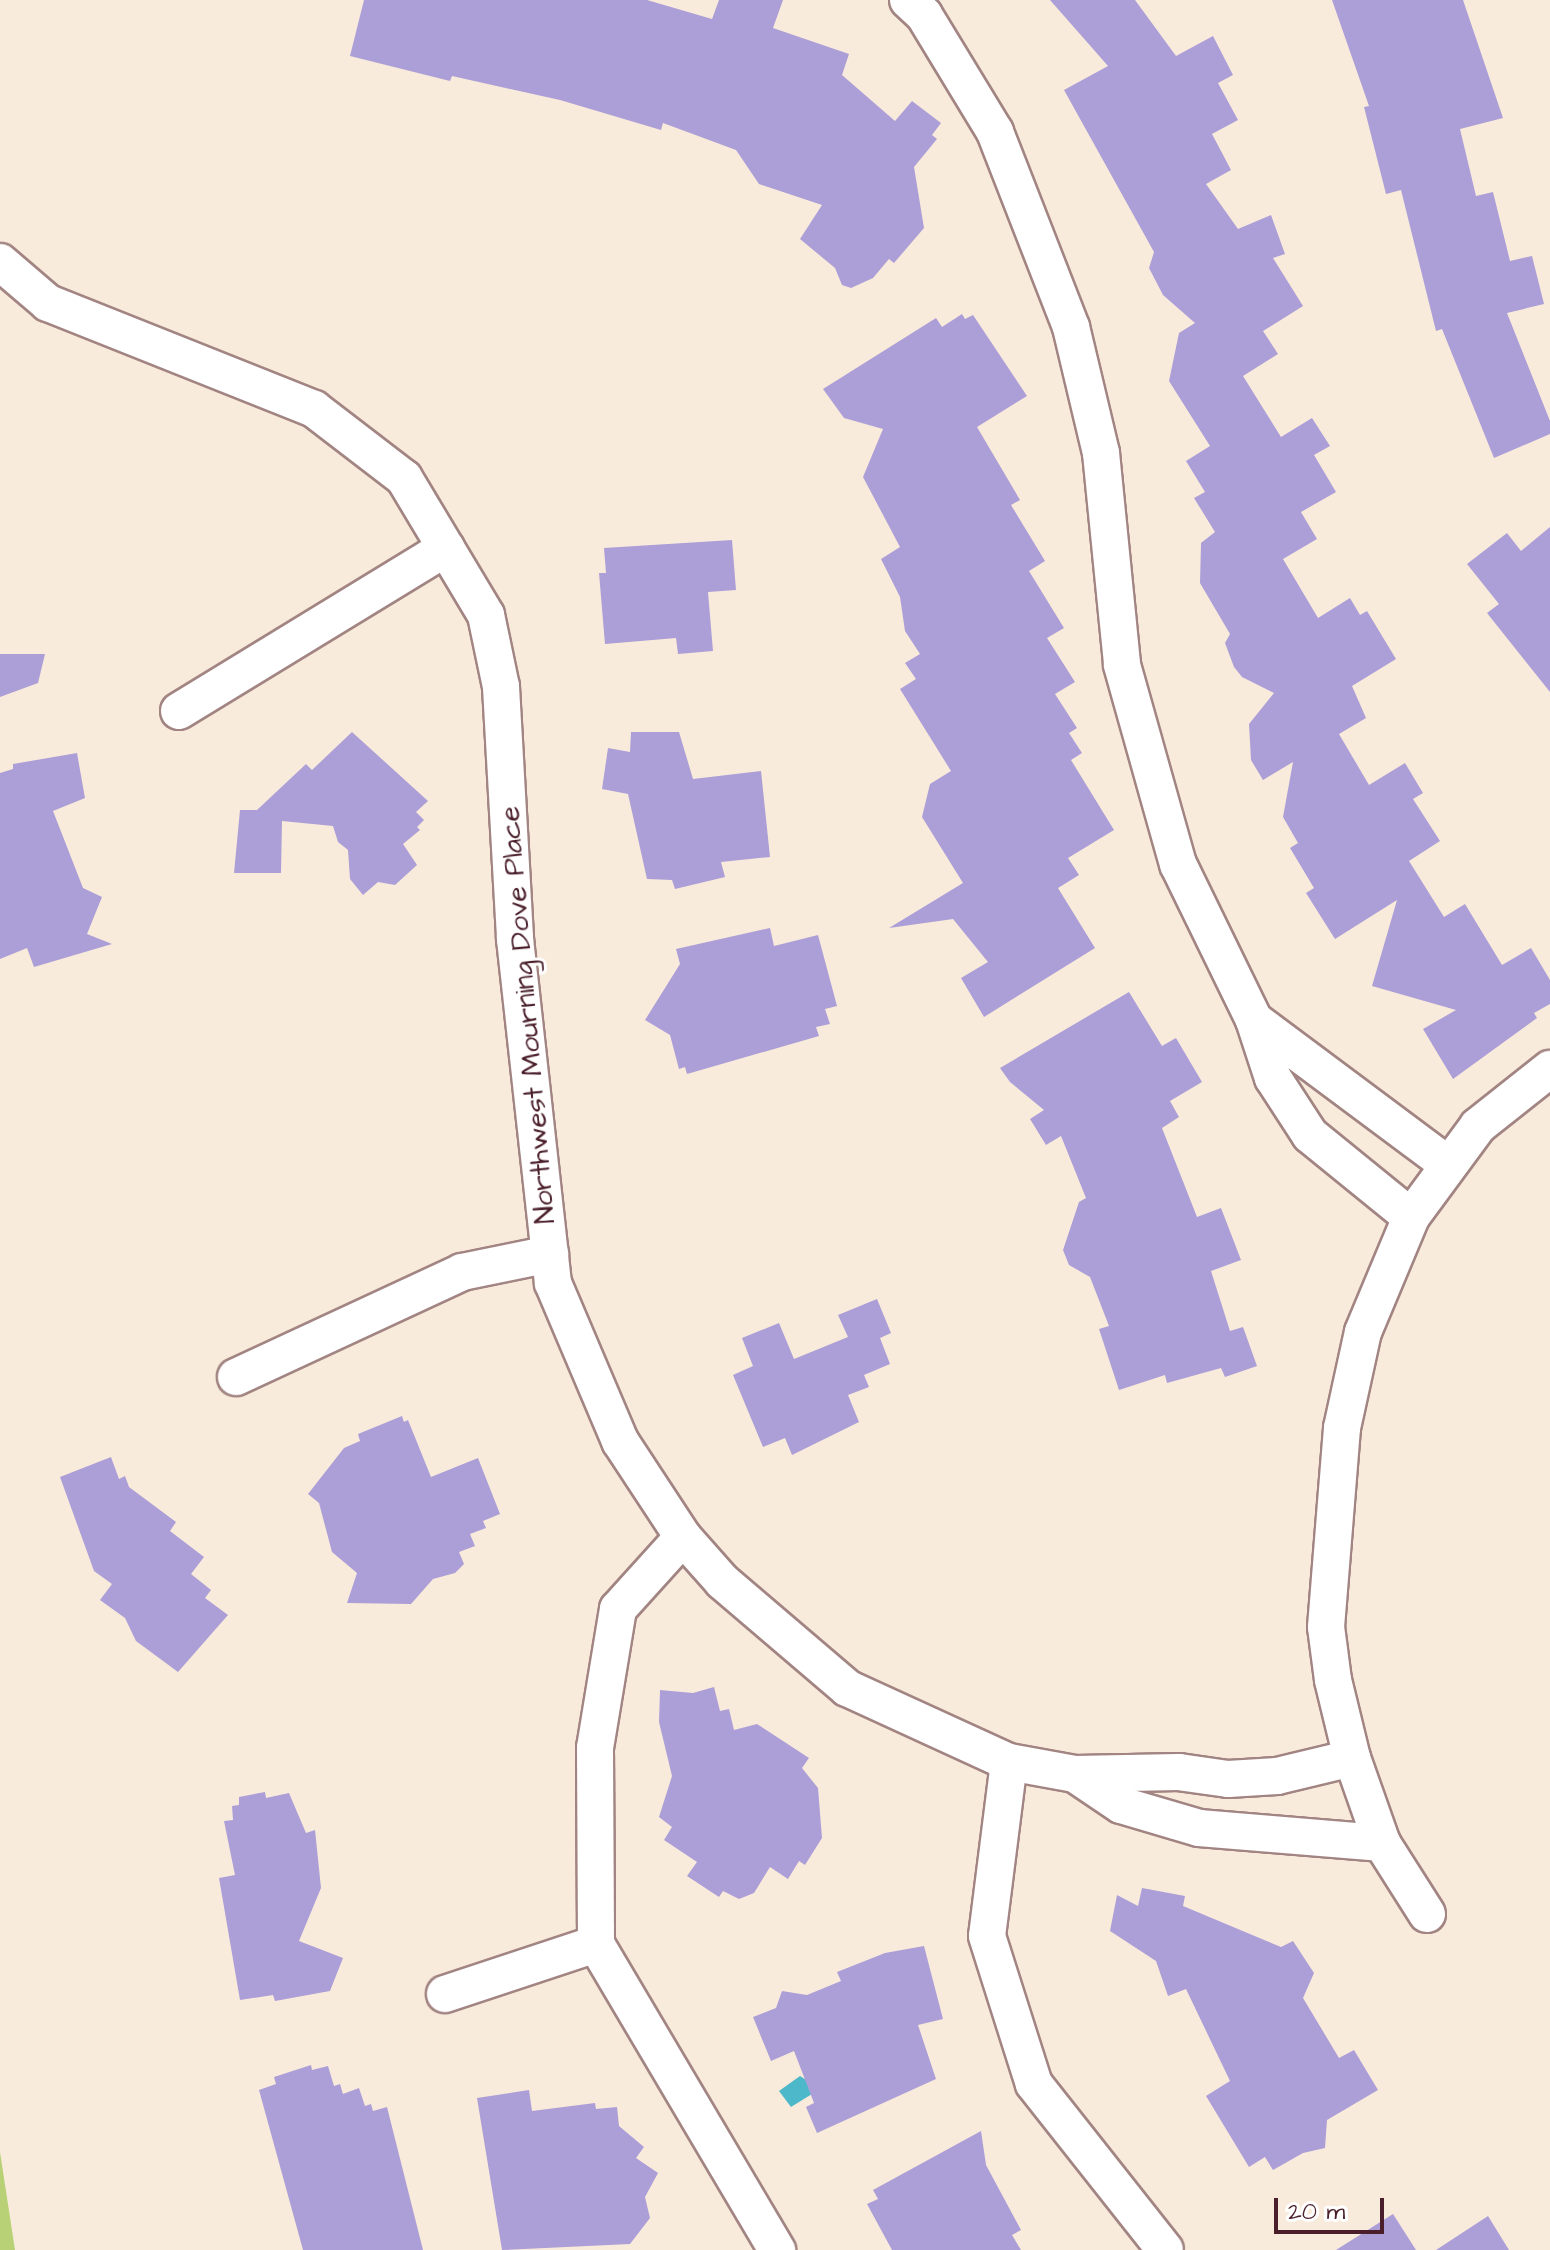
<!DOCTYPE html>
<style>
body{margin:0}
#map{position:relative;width:1550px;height:2250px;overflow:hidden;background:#f9ebdb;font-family:"Architects Daughter",sans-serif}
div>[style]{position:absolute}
.green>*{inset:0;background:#b8d176}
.water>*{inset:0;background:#4db8ca}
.building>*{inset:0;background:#ac9ed7}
.roads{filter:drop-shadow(2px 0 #a28583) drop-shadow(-2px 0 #a28583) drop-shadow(0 2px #a28583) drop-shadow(0 -2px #a28583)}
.minor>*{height:36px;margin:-18px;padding:0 18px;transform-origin:18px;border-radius:18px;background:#fff}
span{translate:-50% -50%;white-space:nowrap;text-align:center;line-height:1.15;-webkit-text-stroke:6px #fff;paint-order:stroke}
.street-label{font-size:28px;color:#4a1f2b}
.scale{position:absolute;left:1274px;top:2198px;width:110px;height:36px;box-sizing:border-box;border:4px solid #4a1f2b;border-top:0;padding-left:10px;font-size:24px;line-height:28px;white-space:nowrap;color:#4a1f2b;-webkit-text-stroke:6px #fff;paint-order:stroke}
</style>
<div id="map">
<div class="green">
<div style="clip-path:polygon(0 2152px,15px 2250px,0 2250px)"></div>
</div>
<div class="water">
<div style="clip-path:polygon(800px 2076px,820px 2089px,791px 2107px,779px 2091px)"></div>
</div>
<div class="building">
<div style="clip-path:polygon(364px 0,647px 0,712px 19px,719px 0,783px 0,773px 28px,849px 54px,842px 75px,895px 121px,912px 101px,941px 123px,932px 135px,937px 139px,914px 167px,924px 228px,894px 263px,889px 259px,873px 278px,851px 288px,842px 285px,835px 268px,800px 239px,822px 205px,759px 184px,736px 150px,663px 123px,661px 130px,560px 100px,452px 76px,450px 81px,350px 56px)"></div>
<div style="clip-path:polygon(1050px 0,1135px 0,1176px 56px,1213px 36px,1233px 75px,1218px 83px,1238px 120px,1212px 134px,1231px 170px,1206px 184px,1238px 229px,1271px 215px,1285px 254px,1273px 258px,1303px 306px,1263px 331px,1278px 354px,1243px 376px,1281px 437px,1312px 418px,1330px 446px,1314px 455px,1336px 492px,1301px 512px,1317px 539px,1283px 559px,1318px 618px,1350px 598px,1360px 615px,1367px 611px,1396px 659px,1352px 686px,1366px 718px,1339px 734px,1369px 785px,1405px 763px,1423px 793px,1413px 799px,1440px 841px,1409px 861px,1444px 917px,1465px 904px,1502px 965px,1531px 948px,1550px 980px,1550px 1004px,1534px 1013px,1537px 1018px,1453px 1079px,1423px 1029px,1456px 1010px,1372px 986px,1397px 900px,1335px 939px,1306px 893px,1314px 888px,1290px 848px,1298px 843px,1283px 817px,1293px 762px,1263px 780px,1251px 760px,1249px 724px,1274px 693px,1242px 677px,1234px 667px,1225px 643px,1230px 634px,1200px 583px,1201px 543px,1215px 532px,1194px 498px,1205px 492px,1186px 461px,1210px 446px,1169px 381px,1179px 333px,1195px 323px,1163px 295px,1149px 268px,1154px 252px,1064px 90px,1108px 66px)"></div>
<div style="clip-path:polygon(1332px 0,1463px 0,1503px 118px,1460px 129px,1476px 196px,1493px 192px,1510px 261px,1532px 256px,1544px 304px,1507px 313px,1550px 421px,1550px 434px,1494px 458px,1442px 329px,1436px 331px,1401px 190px,1386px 194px,1364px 107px,1369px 106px)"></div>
<div style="clip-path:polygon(962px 314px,965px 319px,973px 315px,1027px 396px,977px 427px,1020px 500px,1011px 505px,1045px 561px,1029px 571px,1064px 628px,1047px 638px,1075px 682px,1055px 694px,1077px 728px,1069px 733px,1082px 753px,1071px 760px,1114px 830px,1068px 858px,1079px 875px,1058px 888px,1095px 948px,984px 1017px,961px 978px,988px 962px,953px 919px,889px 928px,963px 883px,922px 817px,930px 784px,951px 771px,900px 689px,916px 679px,905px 663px,920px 654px,905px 631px,900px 597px,881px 559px,900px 547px,863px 477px,883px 429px,844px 418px,823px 389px,936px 318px,942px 327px)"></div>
<div style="clip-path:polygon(1550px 527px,1550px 692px,1487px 613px,1499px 604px,1467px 564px,1507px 533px,1521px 551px)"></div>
<div style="clip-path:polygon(732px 540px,736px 590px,708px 592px,713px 651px,678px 654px,676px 638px,605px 644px,599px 573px,606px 573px,604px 548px)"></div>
<div style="clip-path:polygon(0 654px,45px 654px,38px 683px,0 697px)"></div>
<div style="clip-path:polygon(352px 732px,428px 801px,416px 812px,424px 820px,417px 827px,420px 830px,403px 844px,417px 865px,395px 885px,378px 882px,363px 895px,350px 879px,348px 850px,338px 842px,333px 826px,282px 821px,281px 873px,234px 873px,240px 810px,257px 810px,306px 764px,312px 770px)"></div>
<div style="clip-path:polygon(631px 732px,679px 732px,693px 779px,761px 771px,770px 857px,721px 862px,725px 877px,675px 889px,672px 880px,647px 879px,628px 794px,602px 789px,608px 748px,630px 752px)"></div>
<div style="clip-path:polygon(77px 753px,85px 798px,53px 811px,83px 888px,102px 897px,87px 934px,112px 944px,34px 967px,27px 948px,0 959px,0 773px,13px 769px,13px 764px)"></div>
<div style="clip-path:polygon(770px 928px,774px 946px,818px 935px,837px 1006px,825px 1009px,830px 1024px,816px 1027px,819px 1036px,687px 1074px,685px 1067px,679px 1069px,670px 1035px,645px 1020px,680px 964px,676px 949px)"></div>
<div style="clip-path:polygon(1129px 992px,1162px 1046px,1176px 1038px,1202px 1082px,1170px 1101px,1179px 1117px,1162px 1128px,1197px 1217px,1221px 1208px,1241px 1260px,1211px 1271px,1230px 1331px,1243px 1327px,1257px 1366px,1225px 1377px,1221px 1368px,1167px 1383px,1165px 1375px,1119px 1390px,1099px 1329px,1109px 1326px,1090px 1277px,1069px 1265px,1063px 1250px,1079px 1202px,1086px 1198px,1061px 1136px,1046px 1145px,1030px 1119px,1044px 1110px,1010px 1082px,1000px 1068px)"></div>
<div style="clip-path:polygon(877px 1299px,891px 1333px,880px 1338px,890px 1364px,864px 1375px,869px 1387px,848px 1395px,859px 1422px,792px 1455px,785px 1438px,763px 1447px,733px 1375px,753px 1366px,742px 1338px,779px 1323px,794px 1359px,848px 1337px,838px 1315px)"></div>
<div style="clip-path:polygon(402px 1416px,404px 1422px,408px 1420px,431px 1477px,478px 1458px,500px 1514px,483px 1521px,486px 1528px,470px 1534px,475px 1546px,459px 1552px,464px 1564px,455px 1573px,433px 1579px,411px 1604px,347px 1603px,357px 1573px,332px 1552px,319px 1503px,308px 1494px,344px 1448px,360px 1441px,358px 1434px)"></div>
<div style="clip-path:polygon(111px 1457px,119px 1479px,125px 1476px,129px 1487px,176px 1522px,170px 1531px,204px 1557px,191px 1574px,211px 1590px,205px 1598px,228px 1615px,178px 1672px,136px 1641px,125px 1618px,100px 1600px,112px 1584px,94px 1571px,60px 1477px)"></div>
<div style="clip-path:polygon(714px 1687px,720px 1711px,729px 1709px,734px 1730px,757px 1724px,809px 1758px,802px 1768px,818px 1788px,822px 1838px,805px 1865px,799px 1861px,788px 1879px,770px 1867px,754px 1893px,739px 1899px,723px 1891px,719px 1897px,687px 1876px,697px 1862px,664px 1840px,672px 1827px,659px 1817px,672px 1776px,659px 1722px,660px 1690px,693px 1693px)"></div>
<div style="clip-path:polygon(265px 1792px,266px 1798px,289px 1793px,306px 1833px,315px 1830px,321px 1888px,299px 1941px,343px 1958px,330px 1991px,275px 2001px,273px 1995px,240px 2000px,219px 1878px,235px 1875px,224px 1821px,233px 1820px,232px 1806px,239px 1805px,239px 1797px)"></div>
<div style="clip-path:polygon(1142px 1888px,1185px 1896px,1183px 1906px,1281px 1947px,1293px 1941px,1314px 1973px,1303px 1998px,1339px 2058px,1354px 2050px,1378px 2090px,1327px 2120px,1325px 2148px,1303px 2153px,1273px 2170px,1265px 2157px,1249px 2167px,1206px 2096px,1230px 2081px,1186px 1989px,1168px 1996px,1156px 1961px,1110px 1931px,1117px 1895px,1138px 1906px)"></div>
<div style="clip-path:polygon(924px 1946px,943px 2019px,918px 2025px,936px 2079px,817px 2133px,806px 2107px,814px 2103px,794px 2051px,771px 2061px,753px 2017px,776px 2008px,782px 1991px,807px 1995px,841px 1981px,837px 1972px,885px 1953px)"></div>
<div style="clip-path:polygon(311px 2065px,312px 2070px,328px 2066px,334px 2086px,340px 2084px,343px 2094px,359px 2088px,365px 2106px,371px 2104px,373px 2111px,387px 2107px,423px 2250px,303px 2250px,259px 2090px,276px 2084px,274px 2077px)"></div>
<div style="clip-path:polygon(529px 2090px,532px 2111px,595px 2103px,596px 2109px,617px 2107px,619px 2126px,644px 2147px,636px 2158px,658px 2173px,645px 2197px,650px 2218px,630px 2244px,502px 2250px,477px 2098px)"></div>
<div style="clip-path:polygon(981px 2131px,986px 2165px,1021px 2230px,1012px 2235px,1021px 2250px,892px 2250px,867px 2204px,878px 2199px,873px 2190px)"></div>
<div style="clip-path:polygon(1393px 2214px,1416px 2250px,1336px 2250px)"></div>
<div style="clip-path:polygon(1488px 2216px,1509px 2250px,1436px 2250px)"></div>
</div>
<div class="roads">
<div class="minor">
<div style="left:908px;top:0;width:22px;rotate:43deg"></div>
<div style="left:924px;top:15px;width:137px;rotate:58.7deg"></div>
<div style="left:995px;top:132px;width:209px;rotate:68.7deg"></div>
<div style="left:1071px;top:327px;width:130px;rotate:76.6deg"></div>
<div style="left:1101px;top:453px;width:213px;rotate:84.3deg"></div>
<div style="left:1122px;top:665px;width:207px;rotate:74.3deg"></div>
<div style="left:1178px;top:864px;width:174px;rotate:64deg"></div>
<div style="left:1254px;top:1020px;width:61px;rotate:71.9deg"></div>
<div style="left:1273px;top:1078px;width:68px;rotate:57deg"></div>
<div style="left:1310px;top:1135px;width:130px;rotate:39.1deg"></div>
<div style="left:0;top:262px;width:63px;rotate:40.5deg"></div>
<div style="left:48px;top:303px;width:286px;rotate:21.7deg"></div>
<div style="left:314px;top:409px;width:113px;rotate:37.5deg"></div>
<div style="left:404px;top:478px;width:160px;rotate:59.1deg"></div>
<div style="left:486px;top:615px;width:74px;rotate:78.2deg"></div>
<div style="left:501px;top:687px;width:252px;rotate:86.8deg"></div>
<div style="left:515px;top:939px;width:346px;rotate:83.7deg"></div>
<div style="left:553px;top:1283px;width:172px;rotate:67deg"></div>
<div style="left:620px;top:1441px;width:115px;rotate:56.7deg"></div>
<div style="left:683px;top:1537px;width:60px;rotate:48.4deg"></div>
<div style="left:723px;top:1582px;width:163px;rotate:40.5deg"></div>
<div style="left:847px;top:1688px;width:178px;rotate:24.6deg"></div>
<div style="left:1009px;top:1762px;width:67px;rotate:10.3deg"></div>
<div style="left:179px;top:711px;width:313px;rotate:-31.4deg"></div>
<div style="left:1254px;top:1020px;width:239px;rotate:36.7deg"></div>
<div style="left:236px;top:1377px;width:249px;rotate:-24.9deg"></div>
<div style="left:462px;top:1272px;width:90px;rotate:-11.6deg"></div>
<div style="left:683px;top:1537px;width:97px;rotate:132.1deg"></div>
<div style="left:618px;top:1609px;width:141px;rotate:99.4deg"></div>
<div style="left:595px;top:1748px;width:196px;rotate:89.7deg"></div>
<div style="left:596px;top:1944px;width:356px;rotate:59.4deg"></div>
<div style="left:1352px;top:1758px;width:77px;rotate:166.5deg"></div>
<div style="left:1277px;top:1776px;width:49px;rotate:176.5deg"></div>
<div style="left:1228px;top:1779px;width:49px;rotate:-171.9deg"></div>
<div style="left:1179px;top:1772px;width:104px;rotate:178.9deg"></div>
<div style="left:1075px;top:1774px;width:55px;rotate:34deg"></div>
<div style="left:1121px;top:1805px;width:81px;rotate:16.4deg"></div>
<div style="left:1199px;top:1828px;width:184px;rotate:4.7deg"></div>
<div style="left:1009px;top:1762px;width:175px;rotate:97.2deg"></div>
<div style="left:987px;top:1936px;width:155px;rotate:72.4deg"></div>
<div style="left:1034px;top:2084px;width:211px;rotate:51.7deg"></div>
<div style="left:1427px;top:1914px;width:84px;rotate:-122.4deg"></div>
<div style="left:1382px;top:1843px;width:90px;rotate:-109.4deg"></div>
<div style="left:1352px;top:1758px;width:80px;rotate:-103.7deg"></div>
<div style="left:1333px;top:1680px;width:53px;rotate:-97.5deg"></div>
<div style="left:1326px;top:1627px;width:200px;rotate:-85.4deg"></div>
<div style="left:1342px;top:1428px;width:98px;rotate:-77.7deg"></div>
<div style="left:1363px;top:1332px;width:125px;rotate:-67.3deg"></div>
<div style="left:1411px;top:1217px;width:113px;rotate:-53.6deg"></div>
<div style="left:1478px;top:1126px;width:92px;rotate:-38.4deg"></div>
<div style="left:445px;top:1994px;width:159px;rotate:-18.3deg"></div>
</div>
</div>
<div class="street-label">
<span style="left:528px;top:1015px;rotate:-95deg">Northwest Mourning Dove Place</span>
</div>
<div class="scale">20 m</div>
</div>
